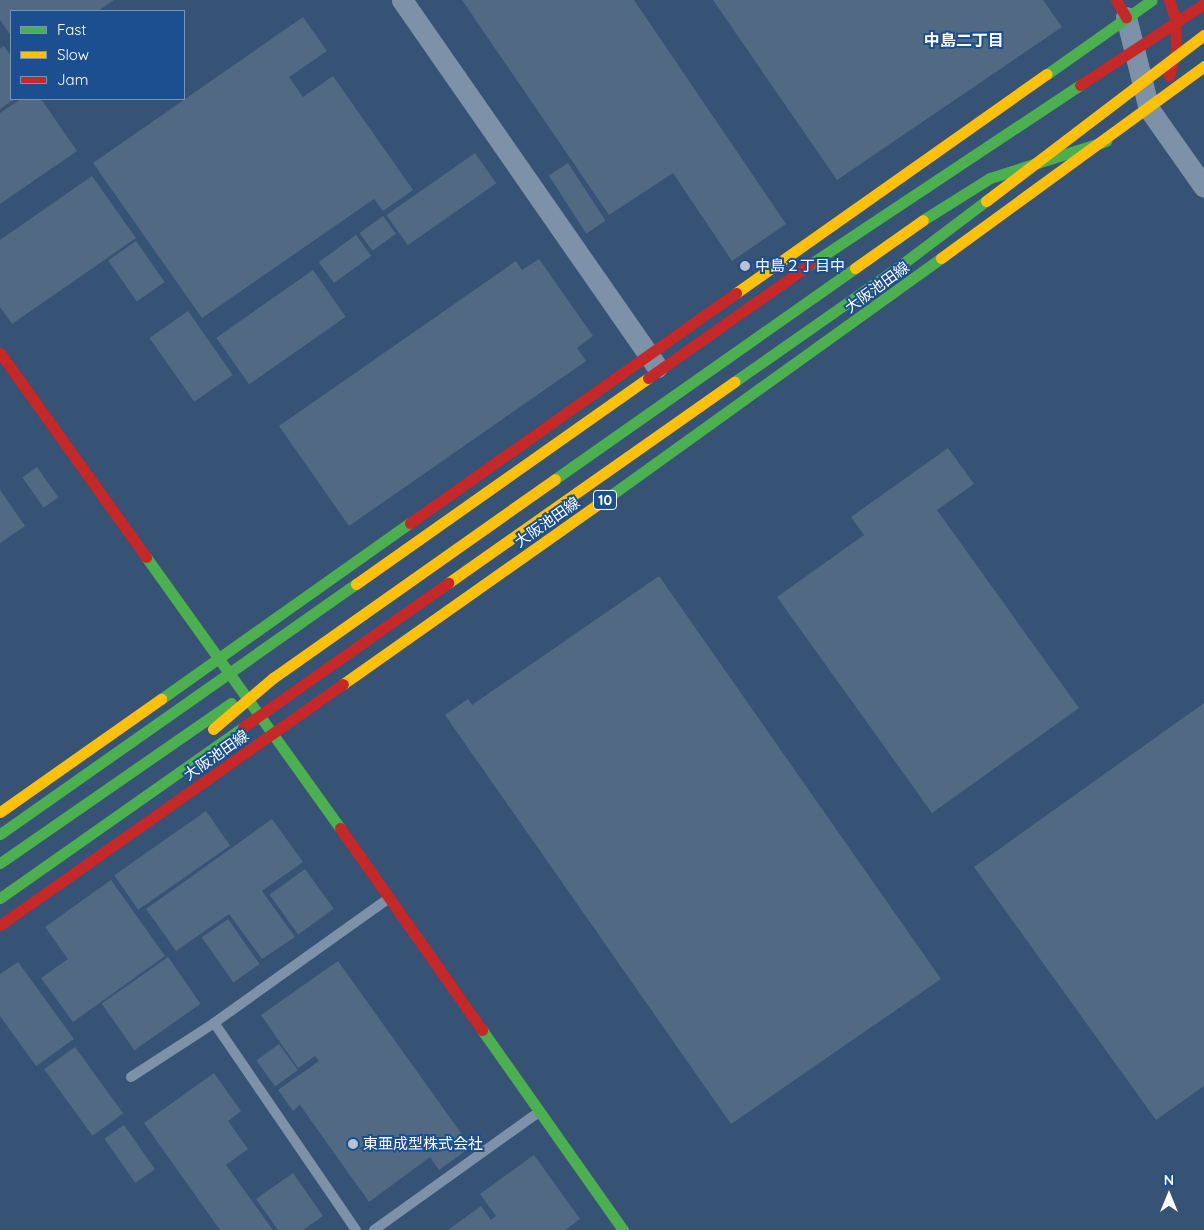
<!DOCTYPE html>
<meta charset="utf-8">
<style>
body{margin:0}
#map{position:relative;width:1204px;height:1230px;overflow:hidden;background:#365274;font-family:Quicksand,"Noto Sans JP",sans-serif}
div>[style]{position:absolute}
.building>*{inset:0;background:#526984;transform-origin:0 0}
.lane>*{height:10px;margin:-5px;padding:0 5px;transform-origin:5px;border-radius:5px;background:#7d92a8}
.street>*{height:21px;margin:-10.5px;padding:0 10.5px;transform-origin:10.5px;border-radius:10.5px;background:#7d92a8}
.fast>*{height:11px;margin:-5.5px;padding:0 5.5px;transform-origin:5.5px;border-radius:5.5px;background:#4caf50}
.slow>*{height:11px;margin:-5.5px;padding:0 5.5px;transform-origin:5.5px;border-radius:5.5px;background:#ffc107}
.jam>*{height:11px;margin:-5.5px;padding:0 5.5px;transform-origin:5.5px;border-radius:5.5px;background:#c62828}
.fast-bridge>*{height:11px;margin:-5.5px;padding:0 5.5px;transform-origin:5.5px;border-radius:5.5px;background:#4caf50}
.slow-bridge>*{height:11px;margin:-5.5px;padding:0 5.5px;transform-origin:5.5px;border-radius:5.5px;background:#ffc107}
.jam-bridge>*{height:11px;margin:-5.5px;padding:0 5.5px;transform-origin:5.5px;border-radius:5.5px;background:#c62828}
.dots>*{width:14px;height:14px;translate:-50% -50%;box-sizing:border-box;border:2px solid #1b4f8f;border-radius:50%}
span{translate:-50% -50%;white-space:nowrap;text-align:center;line-height:1.15;-webkit-text-stroke:4px #1b4f8f;paint-order:stroke}
.shield-label span{padding:1px 4px;background:#1b4f8f;border:1px solid;border-radius:4px;-webkit-text-stroke-width:0}
.shield-label{font-size:14px;color:#fff;font-weight:700}
.poi-label{font-size:15px;color:#fff}
.left{translate:0 -50%;text-align:left}
.street-label{font-size:15px;color:#fff}
.neighbourhood-label{font-size:16px;color:#fff;font-weight:700}
.legend{position:absolute;left:10px;top:10px;width:175px;height:90px;box-sizing:border-box;background:#1b4f8f;border:1px solid #7695bc;margin:0;padding:6px 9px;list-style:none;font-size:15px;color:#fff}
.legend li{display:flex;align-items:center;gap:10px;height:25px}
.legend b{width:25px;border:1px solid #7695bc}
.north{position:absolute;left:1144px;top:1170px;width:50px;height:50px;-webkit-text-stroke:4px #1b4f8f;paint-order:stroke;rotate:0deg;font-size:14px;font-weight:700;line-height:20px;text-align:center;color:#fff}
.north::after{content:'';display:block;margin:auto;width:18px;height:22px;background:#fff;clip-path:polygon(50% 0,100% 100%,50% 72%,0 100%)}
</style>
<div id="map">
<div class="building">
<div style="clip-path:polygon(0 0,114px 0,98px 11px,11px 11px,11px 36px,0 20px)"></div>
<div style="clip-path:polygon(462px 0,634px 0,786px 224px,732px 261px,673px 173px,609px 215px)"></div>
<div style="clip-path:polygon(713px 0,1043px 0,1062px 27px,837px 180px)"></div>
<div style="clip-path:polygon(303px 17px,327px 51px,289px 77px,303px 97px,333px 76px,413px 190px,383px 211px,374px 199px,202px 318px,93px 163px)"></div>
<div style="clip-path:polygon(4px 46px,11px 56px,11px 99px,15px 99px,0 109px,0 49px)"></div>
<div style="clip-path:polygon(21px 99px,41px 99px,77px 151px,0 204px,0 113px)"></div>
<div style="left:475px;top:153px;width:37px;height:108px;rotate:55deg"></div>
<div style="left:568px;top:163px;width:69px;height:23px;rotate:57deg"></div>
<div style="clip-path:polygon(92px 176px,136px 238px,12px 324px,0 307px,0 240px)"></div>
<div style="left:383px;top:216px;width:22px;height:29px;rotate:54deg"></div>
<div style="left:356px;top:235px;width:26px;height:46px;rotate:54deg"></div>
<div style="left:136px;top:241px;width:50px;height:34px;rotate:55deg"></div>
<div style="clip-path:polygon(539px 259px,593px 336px,577px 348px,586px 361px,349px 526px,279px 426px,516px 261px,522px 270px)"></div>
<div style="left:313px;top:270px;width:57px;height:118px;rotate:55deg"></div>
<div style="left:188px;top:311px;width:78px;height:47px;rotate:55deg"></div>
<div style="clip-path:polygon(948px 448px,974px 484px,937px 510px,1079px 708px,932px 813px,777px 597px,864px 535px,851px 517px)"></div>
<div style="left:37px;top:467px;width:37px;height:18px;rotate:55deg"></div>
<div style="clip-path:polygon(0 490px,25px 526px,0 543px)"></div>
<div style="clip-path:polygon(659px 576px,941px 979px,731px 1124px,445px 715px,468px 699px,472px 705px)"></div>
<div style="clip-path:polygon(1204px 703px,1204px 1086px,1156px 1120px,974px 867px)"></div>
<div style="left:206px;top:811px;width:42px;height:112px;rotate:55deg"></div>
<div style="clip-path:polygon(272px 819px,303px 862px,262px 891px,295px 937px,262px 959px,229px 914px,176px 951px,146px 909px)"></div>
<div style="left:305px;top:869px;width:49px;height:44px;rotate:54deg"></div>
<div style="clip-path:polygon(111px 880px,165px 956px,73px 1022px,41px 978px,68px 959px,45px 927px)"></div>
<div style="left:228px;top:919px;width:55px;height:32px;rotate:55deg"></div>
<div style="left:168px;top:957px;width:57px;height:81px;rotate:55deg"></div>
<div style="clip-path:polygon(338px 961px,471px 1147px,439px 1170px,430px 1157px,369px 1202px,300px 1105px,293px 1111px,278px 1090px,319px 1061px,315px 1056px,298px 1068px,261px 1015px)"></div>
<div style="clip-path:polygon(18px 962px,74px 1039px,36px 1066px,0 1016px,0 974px)"></div>
<div style="left:279px;top:1044px;width:32px;height:28px;rotate:54deg"></div>
<div style="left:75px;top:1047px;width:82px;height:38px;rotate:54deg"></div>
<div style="clip-path:polygon(214px 1073px,241px 1111px,228px 1121px,248px 1149px,226px 1165px,273px 1230px,220px 1230px,144px 1123px)"></div>
<div style="left:124px;top:1125px;width:54px;height:24px;rotate:55deg"></div>
<div style="clip-path:polygon(534px 1155px,580px 1219px,565px 1230px,448px 1230px,481px 1206px,491px 1220px,496px 1216px,480px 1194px)"></div>
<div style="clip-path:polygon(293px 1173px,323px 1216px,303px 1230px,278px 1230px,256px 1199px)"></div>
</div>
<div class="lane">
<div style="left:131px;top:1077px;width:99px;rotate:-33deg"></div>
<div style="left:356px;top:1230px;width:251px;rotate:-124.4deg"></div>
<div style="left:214px;top:1023px;width:215px;rotate:-35.5deg"></div>
<div style="left:374px;top:1230px;width:203px;rotate:-35.6deg"></div>
</div>
<div class="street">
<div style="left:402px;top:0;width:447px;rotate:55.2deg"></div>
<div style="left:1126px;top:17px;width:95px;rotate:76deg"></div>
<div style="left:1149px;top:109px;width:95px;rotate:54.8deg"></div>
</div>
<div class="fast">
<div style="left:1047px;top:74px;width:128px;rotate:-35.2deg"></div>
<div style="left:923px;top:220px;width:79px;rotate:-32.1deg"></div>
<div style="left:990px;top:178px;width:122px;rotate:-17.7deg"></div>
<div style="left:607px;top:498px;width:411px;rotate:-35.7deg"></div>
<div style="left:146px;top:557px;width:333px;rotate:54.4deg"></div>
<div style="left:161px;top:699px;width:305px;rotate:-35.3deg"></div>
<div style="left:0;top:863px;width:281px;rotate:-34.7deg"></div>
<div style="left:482px;top:1030px;width:245px;rotate:54.8deg"></div>
</div>
<div class="slow">
<div style="left:941px;top:258px;width:326px;rotate:-36.1deg"></div>
<div style="left:736px;top:293px;width:380px;rotate:-35.2deg"></div>
<div style="left:343px;top:684px;width:323px;rotate:-35.2deg"></div>
<div style="left:0;top:812px;width:197px;rotate:-35.1deg"></div>
</div>
<div class="jam">
<div style="left:1116px;top:0;width:20px;rotate:60deg"></div>
<div style="left:1169px;top:0;width:19px;rotate:72deg"></div>
<div style="left:1175px;top:18px;width:33px;rotate:88deg"></div>
<div style="left:1176px;top:51px;width:26px;rotate:106deg"></div>
<div style="left:0;top:353px;width:251px;rotate:54.4deg"></div>
<div style="left:410px;top:523px;width:399px;rotate:-35.2deg"></div>
<div style="left:340px;top:828px;width:247px;rotate:54.9deg"></div>
<div style="left:0;top:925px;width:419px;rotate:-35.1deg"></div>
</div>
<div class="fast-bridge">
<div style="left:809px;top:265px;width:325px;rotate:-33.6deg"></div>
<div style="left:734px;top:382px;width:204px;rotate:-35deg"></div>
<div style="left:901px;top:265px;width:106px;rotate:-37deg"></div>
<div style="left:555px;top:479px;width:367px;rotate:-35.1deg"></div>
<div style="left:0;top:834px;width:435px;rotate:-35.1deg"></div>
<div style="left:0;top:898px;width:297px;rotate:-35.1deg"></div>
</div>
<div class="slow-bridge">
<div style="left:986px;top:201px;width:274px;rotate:-37.3deg"></div>
<div style="left:855px;top:268px;width:83px;rotate:-35.2deg"></div>
<div style="left:448px;top:583px;width:350px;rotate:-35.1deg"></div>
<div style="left:356px;top:584px;width:357px;rotate:-35.2deg"></div>
<div style="left:213px;top:729px;width:79px;rotate:-40.4deg"></div>
<div style="left:273px;top:678px;width:345px;rotate:-35.2deg"></div>
</div>
<div class="jam-bridge">
<div style="left:1080px;top:85px;width:148px;rotate:-33.2deg"></div>
<div style="left:648px;top:378px;width:197px;rotate:-35.1deg"></div>
<div style="left:243px;top:727px;width:251px;rotate:-35.1deg"></div>
</div>
<div class="dots">
<div style="left:745px;top:266px;background:#b9c2ce"></div>
<div style="left:353px;top:1144px;background:#b9c2ce"></div>
</div>
<div class="shield-label">
<span style="left:605px;top:500px">10</span>
</div>
<div class="poi-label">
<span class="left" style="left:755px;top:266px">中島２丁目中</span>
<span class="left" style="left:363px;top:1144px">東亜成型株式会社</span>
</div>
<div class="street-label">
<span style="left:877px;top:287px;rotate:-36deg">大阪池田線</span>
<span style="left:547px;top:522px;rotate:-35deg">大阪池田線</span>
<span style="left:216px;top:755px;rotate:-35deg">大阪池田線</span>
</div>
<div class="neighbourhood-label">
<span style="left:964px;top:40px">中島二丁目</span>
</div>
<ul class="legend">
<li><b style="height:6px;background:#4caf50"></b>Fast</li>
<li><b style="height:6px;background:#ffc107"></b>Slow</li>
<li><b style="height:6px;background:#c62828"></b>Jam</li>
</ul>
<div class="north">N</div>
</div>
